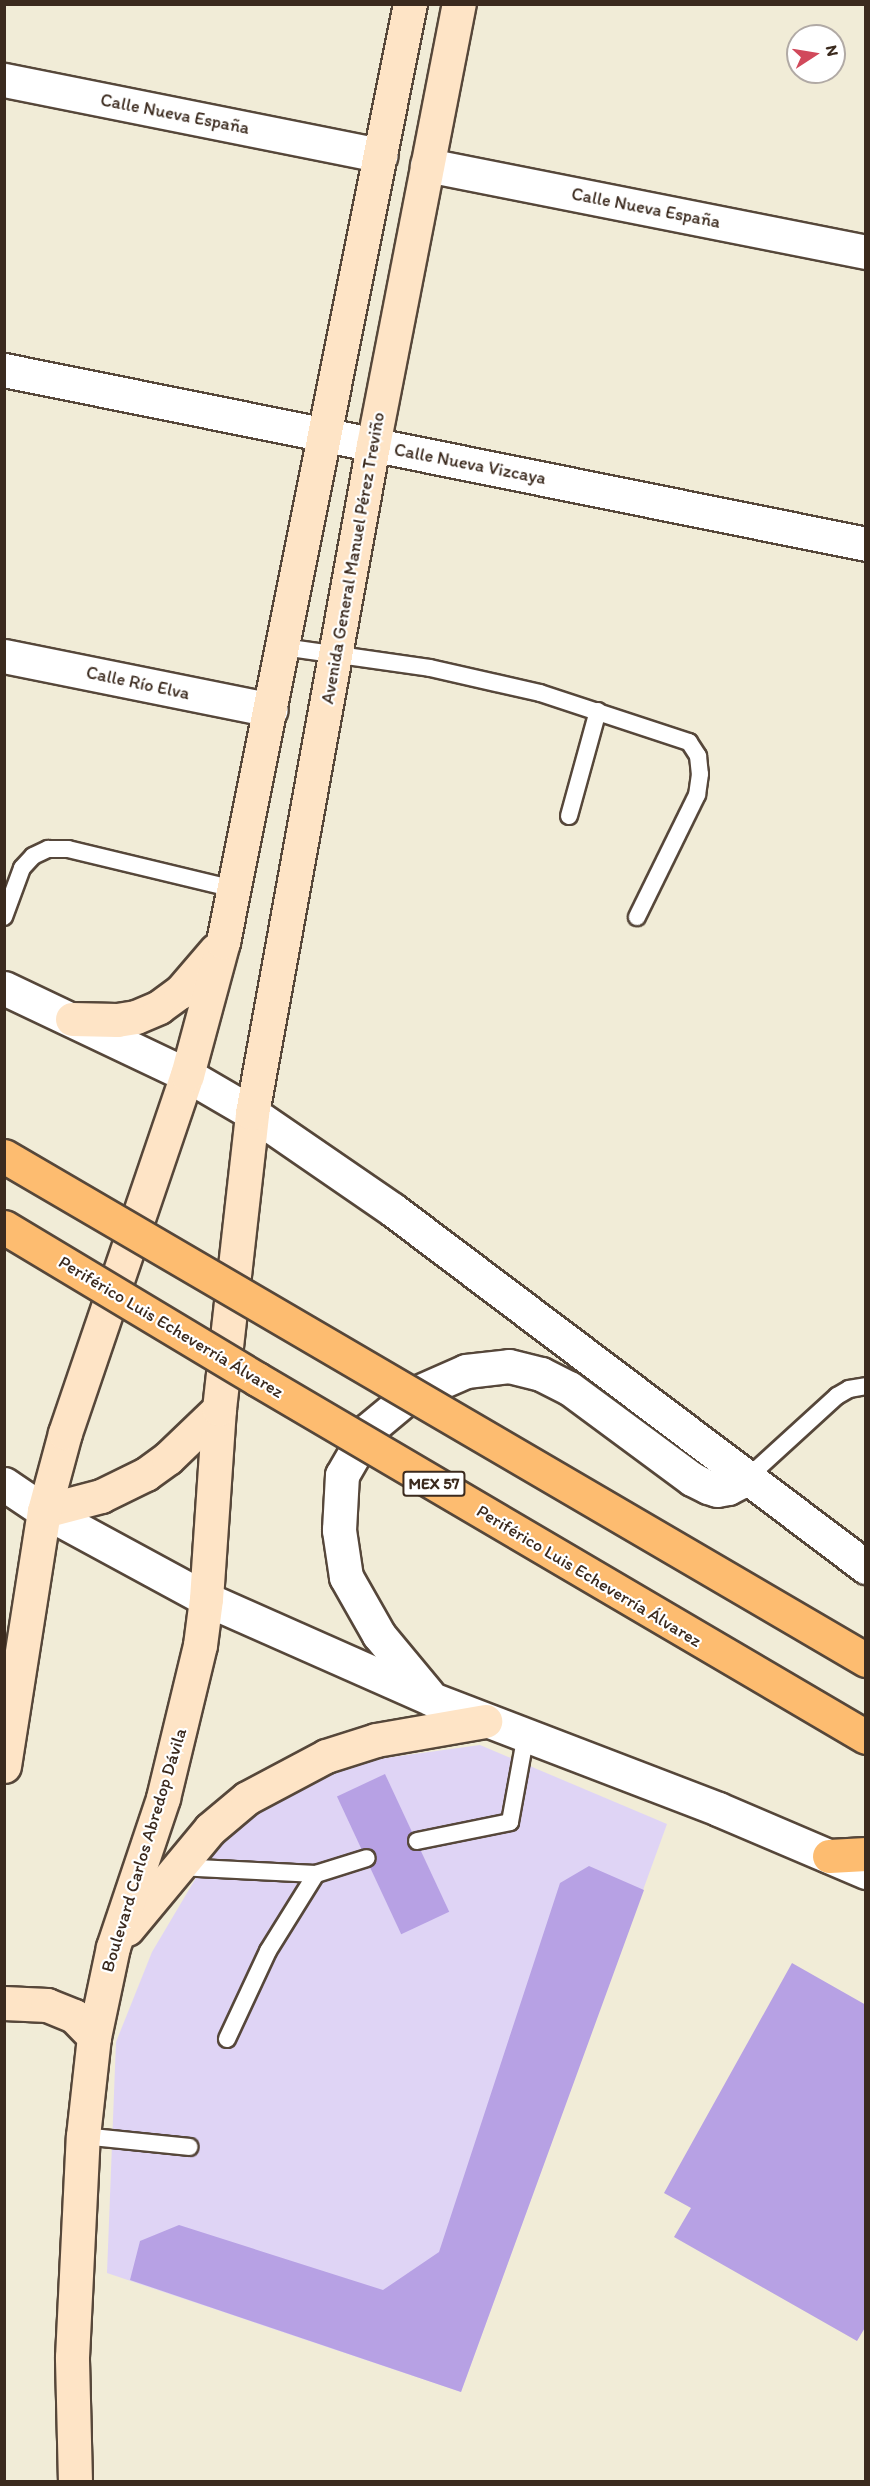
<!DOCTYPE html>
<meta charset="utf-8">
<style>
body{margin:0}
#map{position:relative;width:870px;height:2486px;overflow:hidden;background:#f1ecd7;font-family:Itim,sans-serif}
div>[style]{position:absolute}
.built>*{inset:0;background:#dfd4f5}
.building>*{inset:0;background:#b7a1e4;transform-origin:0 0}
.roads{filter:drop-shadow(2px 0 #56473a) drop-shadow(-2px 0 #56473a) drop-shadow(0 2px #56473a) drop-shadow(0 -2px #56473a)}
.service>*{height:16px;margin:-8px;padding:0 8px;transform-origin:8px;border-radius:8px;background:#fff}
.minor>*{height:33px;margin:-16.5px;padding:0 16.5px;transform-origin:16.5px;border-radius:16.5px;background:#fff}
.tertiary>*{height:33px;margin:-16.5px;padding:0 16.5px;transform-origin:16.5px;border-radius:16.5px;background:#fff}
.secondary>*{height:33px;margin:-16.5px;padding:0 16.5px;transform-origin:16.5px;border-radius:16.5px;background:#fee4c6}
.trunk>*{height:33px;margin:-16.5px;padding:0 16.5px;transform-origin:16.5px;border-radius:16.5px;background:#fdbc70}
.bridges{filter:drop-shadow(2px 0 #56473a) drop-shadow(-2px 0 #56473a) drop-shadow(0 2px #56473a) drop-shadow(0 -2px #56473a)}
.trunk-bridge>*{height:33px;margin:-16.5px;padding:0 16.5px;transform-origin:16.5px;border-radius:16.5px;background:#fdbc70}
span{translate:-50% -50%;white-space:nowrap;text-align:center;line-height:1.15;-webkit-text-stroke:4.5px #fff;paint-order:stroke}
.shield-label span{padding:2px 4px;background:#fff;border:2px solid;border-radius:4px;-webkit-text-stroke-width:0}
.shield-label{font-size:16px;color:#3b2a1e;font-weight:700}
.street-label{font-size:18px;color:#3b2a1e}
.frame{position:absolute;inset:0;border:6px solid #3b2a1e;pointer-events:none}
.north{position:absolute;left:786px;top:24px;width:60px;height:60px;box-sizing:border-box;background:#fff;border:2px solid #b1aaa5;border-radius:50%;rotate:78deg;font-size:16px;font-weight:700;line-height:24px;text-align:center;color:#3b2a1e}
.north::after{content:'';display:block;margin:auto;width:21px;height:27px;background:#d1495b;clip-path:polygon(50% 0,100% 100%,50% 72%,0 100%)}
</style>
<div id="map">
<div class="built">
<div style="clip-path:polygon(480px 1745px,667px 1824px,461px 2392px,107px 2273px,116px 2042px,152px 1952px,216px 1844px,327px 1766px)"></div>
</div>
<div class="building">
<div style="left:385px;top:1774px;width:152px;height:53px;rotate:65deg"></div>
<div style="clip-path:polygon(589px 1866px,644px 1890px,461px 2392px,130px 2280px,140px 2241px,179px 2225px,383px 2290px,439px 2252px,560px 1883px)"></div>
<div style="clip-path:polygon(792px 1963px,866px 2005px,866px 2326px,857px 2341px,674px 2237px,691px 2208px,664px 2193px)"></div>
</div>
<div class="roads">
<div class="service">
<div style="left:283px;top:647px;width:148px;rotate:8.1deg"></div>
<div style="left:430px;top:668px;width:113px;rotate:12.8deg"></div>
<div style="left:540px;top:693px;width:157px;rotate:18.2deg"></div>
<div style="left:689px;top:742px;width:17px;rotate:57deg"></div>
<div style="left:698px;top:756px;width:18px;rotate:84deg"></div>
<div style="left:700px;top:774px;width:21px;rotate:98deg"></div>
<div style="left:697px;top:795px;width:136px;rotate:116.2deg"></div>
<div style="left:569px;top:816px;width:109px;rotate:-74.6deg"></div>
<div style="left:4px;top:917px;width:52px;rotate:-69.8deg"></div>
<div style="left:22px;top:868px;width:16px;rotate:-47deg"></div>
<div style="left:33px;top:856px;width:17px;rotate:-25deg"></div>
<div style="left:48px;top:849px;width:20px"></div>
<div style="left:68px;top:849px;width:171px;rotate:13.5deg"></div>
<div style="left:746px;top:1479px;width:123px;rotate:-42.4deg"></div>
<div style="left:837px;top:1396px;width:14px;rotate:-30deg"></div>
<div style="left:849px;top:1389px;width:17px;rotate:-10deg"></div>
<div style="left:417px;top:1841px;width:95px;rotate:-11.5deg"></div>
<div style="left:510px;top:1822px;width:89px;rotate:-79.7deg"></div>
<div style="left:178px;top:1867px;width:138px;rotate:2.9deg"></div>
<div style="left:316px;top:1874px;width:53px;rotate:-17.4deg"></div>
<div style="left:227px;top:2039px;width:97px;rotate:-65deg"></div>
<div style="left:268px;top:1951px;width:91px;rotate:-58.1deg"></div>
<div style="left:83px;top:2136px;width:107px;rotate:5.9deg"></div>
</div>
<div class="minor">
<div style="left:4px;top:80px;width:384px;rotate:11.3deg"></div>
<div style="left:427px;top:165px;width:448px;rotate:11.2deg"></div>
<div style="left:4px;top:370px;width:879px;rotate:11.41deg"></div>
<div style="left:4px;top:656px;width:272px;rotate:11.4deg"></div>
</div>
<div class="tertiary">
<div style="left:4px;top:988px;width:203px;rotate:25.4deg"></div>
<div style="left:187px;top:1075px;width:75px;rotate:30.3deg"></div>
<div style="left:252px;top:1113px;width:171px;rotate:34.5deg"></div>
<div style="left:393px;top:1210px;width:593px;rotate:37.04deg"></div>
<div style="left:4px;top:1484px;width:48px;rotate:34deg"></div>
<div style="left:44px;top:1511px;width:184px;rotate:28.5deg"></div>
<div style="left:206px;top:1599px;width:247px;rotate:23.9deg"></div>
<div style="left:432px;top:1699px;width:306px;rotate:21deg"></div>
<div style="left:718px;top:1809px;width:161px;rotate:23.1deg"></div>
<div style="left:428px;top:1694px;width:77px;rotate:-129.7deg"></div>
<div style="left:379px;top:1635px;width:67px;rotate:-119.6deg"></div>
<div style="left:346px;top:1577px;width:48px;rotate:-98.5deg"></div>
<div style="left:339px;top:1530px;width:55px;rotate:-86.9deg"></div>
<div style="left:342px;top:1475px;width:52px;rotate:-60deg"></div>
<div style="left:368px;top:1430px;width:53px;rotate:-39.7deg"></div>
<div style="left:409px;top:1396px;width:62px;rotate:-23.7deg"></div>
<div style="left:466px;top:1371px;width:43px;rotate:-6.6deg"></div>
<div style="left:509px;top:1366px;width:33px;rotate:14deg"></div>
<div style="left:541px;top:1374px;width:31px;rotate:27deg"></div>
<div style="left:569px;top:1388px;width:153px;rotate:36.5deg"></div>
<div style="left:692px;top:1479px;width:18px;rotate:27deg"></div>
<div style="left:708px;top:1487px;width:9px;rotate:18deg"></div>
<div style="left:717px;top:1490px;width:11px;rotate:-10deg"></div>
<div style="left:728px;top:1488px;width:20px;rotate:-27deg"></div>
</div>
<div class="secondary">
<div style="left:72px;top:1019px;width:45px;rotate:1.3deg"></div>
<div style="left:117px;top:1020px;width:19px;rotate:-9deg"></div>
<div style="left:136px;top:1017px;width:25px;rotate:-23deg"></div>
<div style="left:159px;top:1007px;width:26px;rotate:-36deg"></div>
<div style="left:180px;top:992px;width:55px;rotate:-49.4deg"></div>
<div style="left:44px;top:1511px;width:59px;rotate:-14.7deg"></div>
<div style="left:101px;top:1496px;width:50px;rotate:-26.1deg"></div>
<div style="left:146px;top:1474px;width:27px;rotate:-36deg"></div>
<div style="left:168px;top:1458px;width:71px;rotate:-43.9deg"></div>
<div style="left:4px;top:1766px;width:258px;rotate:-81.1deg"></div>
<div style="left:44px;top:1511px;width:81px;rotate:-74.9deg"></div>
<div style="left:65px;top:1433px;width:378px;rotate:-71.2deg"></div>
<div style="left:187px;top:1075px;width:138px;rotate:-74.9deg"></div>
<div style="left:223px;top:942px;width:956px;rotate:-78.73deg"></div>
<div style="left:127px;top:1929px;width:130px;rotate:-50.3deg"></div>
<div style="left:210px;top:1829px;width:48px;rotate:-40deg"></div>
<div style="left:247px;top:1798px;width:89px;rotate:-28deg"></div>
<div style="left:326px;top:1756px;width:52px;rotate:-17.7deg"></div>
<div style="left:376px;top:1740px;width:111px;rotate:-9.9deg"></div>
<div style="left:4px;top:2003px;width:43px;rotate:2.7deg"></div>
<div style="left:47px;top:2005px;width:29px;rotate:22deg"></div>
<div style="left:74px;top:2016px;width:29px;rotate:46deg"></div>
<div style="left:75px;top:2482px;width:125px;rotate:-91.4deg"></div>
<div style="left:72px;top:2357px;width:221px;rotate:-87.2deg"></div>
<div style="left:83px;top:2136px;width:100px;rotate:-83.7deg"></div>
<div style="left:94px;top:2037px;width:92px;rotate:-78.1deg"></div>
<div style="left:113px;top:1947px;width:157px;rotate:-71.4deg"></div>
<div style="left:163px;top:1798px;width:157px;rotate:-76.4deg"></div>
<div style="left:200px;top:1645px;width:46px;rotate:-82.6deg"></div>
<div style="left:206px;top:1599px;width:190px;rotate:-86.1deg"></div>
<div style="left:219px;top:1409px;width:298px;rotate:-83.6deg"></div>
<div style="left:252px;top:1113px;width:679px;rotate:-79.73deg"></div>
<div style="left:373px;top:445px;width:449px;rotate:-79deg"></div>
</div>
<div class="trunk">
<div style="left:829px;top:1856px;width:37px;rotate:-3deg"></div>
</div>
</div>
<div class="bridges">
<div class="trunk-bridge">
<div style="left:4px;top:1156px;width:999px;rotate:30.31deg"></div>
<div style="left:4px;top:1227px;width:295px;rotate:31deg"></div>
<div style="left:257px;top:1379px;width:706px;rotate:30.45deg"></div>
</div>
</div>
<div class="shield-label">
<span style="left:434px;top:1484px">MEX 57</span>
</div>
<div class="street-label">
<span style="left:175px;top:114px;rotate:11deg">Calle Nueva España</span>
<span style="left:646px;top:208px;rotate:11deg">Calle Nueva España</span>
<span style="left:470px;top:464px;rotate:11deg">Calle Nueva Vizcaya</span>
<span style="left:353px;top:558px;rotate:-80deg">Avenida General Manuel Pérez Treviño</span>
<span style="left:138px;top:683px;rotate:12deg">Calle Río Elva</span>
<span style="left:171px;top:1327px;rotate:31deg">Periférico Luis Echeverría Álvarez</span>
<span style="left:589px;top:1576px;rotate:31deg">Periférico Luis Echeverría Álvarez</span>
<span style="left:144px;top:1850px;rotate:-73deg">Boulevard Carlos Abredop Dávila</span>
</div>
<div class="frame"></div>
<div class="north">N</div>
</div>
